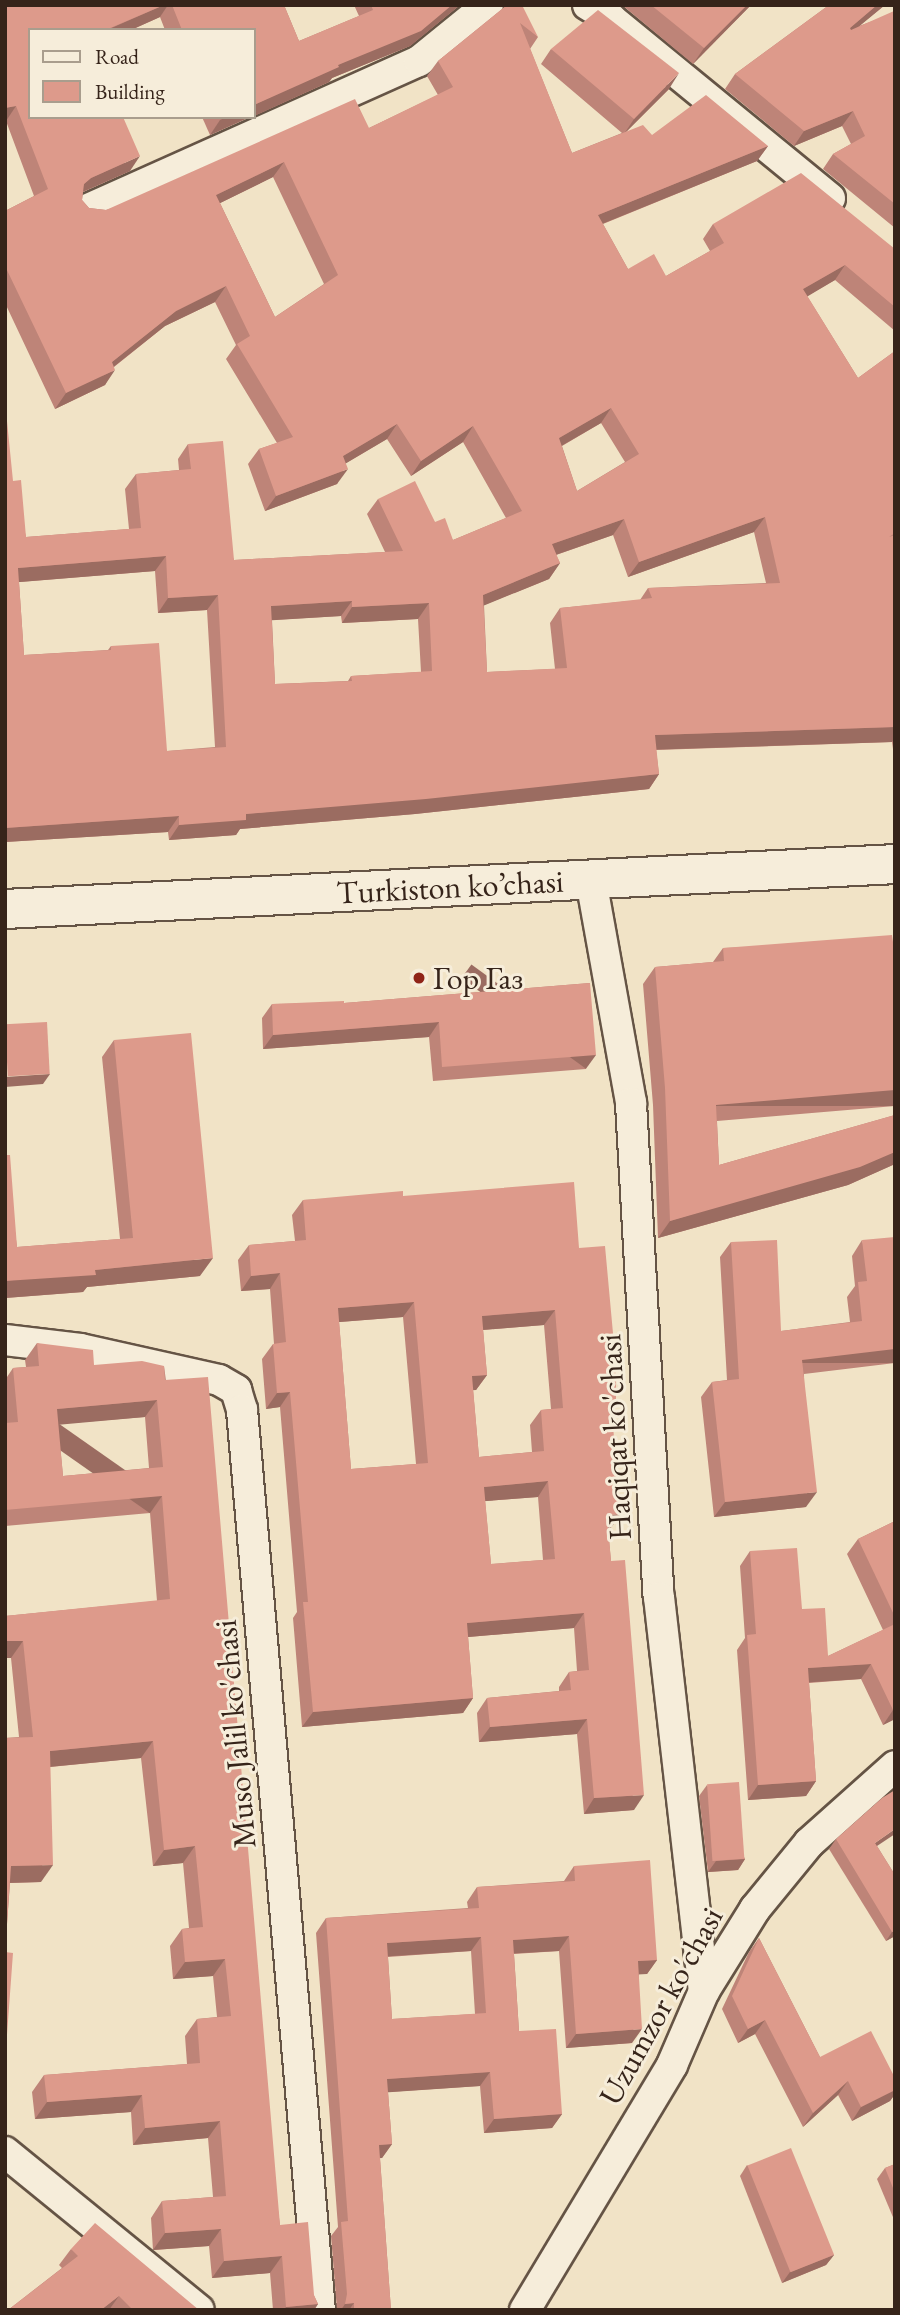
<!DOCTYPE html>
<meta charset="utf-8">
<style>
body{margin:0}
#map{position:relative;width:900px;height:2315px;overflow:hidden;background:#f1e3c6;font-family:"EB Garamond",serif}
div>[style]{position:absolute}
.roads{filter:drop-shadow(2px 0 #655445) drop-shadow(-2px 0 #655445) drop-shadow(0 2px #655445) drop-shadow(0 -2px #655445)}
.street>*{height:30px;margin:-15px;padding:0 15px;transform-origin:15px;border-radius:15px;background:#f6edda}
.secondary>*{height:38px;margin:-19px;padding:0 19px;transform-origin:19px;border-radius:19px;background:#f6edda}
.wall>*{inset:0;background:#be8478}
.shaded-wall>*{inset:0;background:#9b6c61;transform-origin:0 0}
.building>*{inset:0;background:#dd9a8b;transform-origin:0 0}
.dots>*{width:19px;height:19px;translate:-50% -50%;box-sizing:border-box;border:4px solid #f6edda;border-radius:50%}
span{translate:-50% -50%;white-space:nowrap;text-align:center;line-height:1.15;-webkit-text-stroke:6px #f6edda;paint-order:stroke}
.street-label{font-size:32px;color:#36241a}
.poi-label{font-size:32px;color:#36241a}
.left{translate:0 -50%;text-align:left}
.frame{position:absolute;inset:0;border:7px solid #36241a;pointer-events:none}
.legend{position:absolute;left:28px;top:28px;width:228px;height:91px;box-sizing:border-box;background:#f6edda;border:2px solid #a99d8d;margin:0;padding:9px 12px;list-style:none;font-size:21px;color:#36241a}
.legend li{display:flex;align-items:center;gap:14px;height:35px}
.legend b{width:35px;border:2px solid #a99d8d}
</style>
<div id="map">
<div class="roads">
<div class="street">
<div style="left:588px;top:5px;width:27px;rotate:31deg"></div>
<div style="left:611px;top:19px;width:283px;rotate:39.3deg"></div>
<div style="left:88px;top:209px;width:363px;rotate:-24.1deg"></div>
<div style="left:419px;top:61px;width:89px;rotate:-39.1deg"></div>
<div style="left:591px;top:880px;width:227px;rotate:79.8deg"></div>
<div style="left:631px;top:1103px;width:495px;rotate:86.8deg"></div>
<div style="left:659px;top:1597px;width:397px;rotate:83.5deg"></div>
<div style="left:5px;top:1340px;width:76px;rotate:6.8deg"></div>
<div style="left:80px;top:1349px;width:142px;rotate:12.6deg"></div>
<div style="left:219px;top:1380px;width:20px;rotate:30deg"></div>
<div style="left:236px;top:1390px;width:21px;rotate:73deg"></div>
<div style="left:242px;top:1410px;width:903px;rotate:85.05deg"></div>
<div style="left:5px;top:2152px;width:250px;rotate:39.2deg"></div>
<div style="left:525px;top:2310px;width:286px;rotate:-59deg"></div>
<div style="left:672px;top:2065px;width:81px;rotate:-66.6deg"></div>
<div style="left:704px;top:1991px;width:97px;rotate:-58.1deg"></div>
<div style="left:755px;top:1909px;width:85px;rotate:-50.7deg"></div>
<div style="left:809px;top:1843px;width:115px;rotate:-41.8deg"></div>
</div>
<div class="secondary">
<div style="left:5px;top:909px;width:891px;rotate:-2.89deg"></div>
</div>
</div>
<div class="wall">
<div style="clip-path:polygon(evenodd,5px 5px,284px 5px,299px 41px,359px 16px,354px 5px,460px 5px,410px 46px,332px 78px,329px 82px,254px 116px,254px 30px,165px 30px,160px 17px,131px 30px,30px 30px,130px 171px,83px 192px,82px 200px,89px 208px,106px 210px,369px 128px,438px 95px,427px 76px,438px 61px,507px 5px,538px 37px,530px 49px,572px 153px,622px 133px,541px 64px,551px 49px,669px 89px,626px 132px,652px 135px,768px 146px,757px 161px,603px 224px,628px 269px,666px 276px,710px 251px,703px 239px,713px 224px,895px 249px,895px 331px,835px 280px,807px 296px,858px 378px,895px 351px,895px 749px,893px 749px,892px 742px,656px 750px,659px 774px,649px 789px,415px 814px,240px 829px,236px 835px,169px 840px,168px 832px,5px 842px,13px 481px,26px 537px,129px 529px,125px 489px,136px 474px,179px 470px,178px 459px,188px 444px,234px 560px,385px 552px,367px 514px,378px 499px,435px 522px,453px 540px,506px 518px,463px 442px,411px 476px,387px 439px,346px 463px,337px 484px,265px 511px,248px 464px,259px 449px,277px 443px,226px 359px,236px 345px,215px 302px,165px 326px,114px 367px,105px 385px,55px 409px,5px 303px,5px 211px,34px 196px,6px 121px,5px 5px,273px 177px,324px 284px,275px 317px,220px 203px,273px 177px,5px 5px,601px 423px,625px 462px,577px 491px,562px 446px,601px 423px,5px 5px,754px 532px,766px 583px,648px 588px,640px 600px,560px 608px,550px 623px,555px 669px,487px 672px,484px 605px,549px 579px,560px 563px,556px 555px,613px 535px,628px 577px,754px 532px,5px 5px,155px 571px,158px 613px,207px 610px,215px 747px,167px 751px,111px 646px,108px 650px,24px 655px,19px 582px,155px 571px,5px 5px,341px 616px,342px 623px,418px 619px,421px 672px,351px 676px,348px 681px,275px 684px,272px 620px,341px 616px)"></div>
<div style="clip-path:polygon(622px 5px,751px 5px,693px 64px)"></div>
<div style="clip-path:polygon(829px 5px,885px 5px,859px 26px,895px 13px,895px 228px,823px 169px,833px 154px,851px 144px,842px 126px,794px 146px,725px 89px,735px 74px)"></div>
<div style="clip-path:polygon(202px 117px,250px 117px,210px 135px)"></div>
<div style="clip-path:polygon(895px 942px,895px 1106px,717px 1121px,719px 1165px,895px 1115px,895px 1164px,848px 1185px,658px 1238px,653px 1105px,643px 984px,655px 967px,713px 962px,723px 948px)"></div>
<div style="clip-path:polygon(590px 983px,586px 1069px,433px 1081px,429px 1037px,263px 1049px,262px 1018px,272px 1004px,344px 1003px)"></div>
<div style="clip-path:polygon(114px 1040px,200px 1276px,87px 1287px,83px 1292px,5px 1298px,5px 1155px,17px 1247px,120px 1239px,102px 1057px)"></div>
<div style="clip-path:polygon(evenodd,403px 1196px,579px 1248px,612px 1410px,610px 1529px,608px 1529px,634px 1810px,584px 1814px,577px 1734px,479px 1742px,477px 1713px,487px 1698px,559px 1691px,559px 1687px,569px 1672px,577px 1671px,574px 1628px,468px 1637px,473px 1698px,463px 1713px,302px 1727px,293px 1618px,297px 1612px,280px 1407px,266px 1409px,262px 1359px,273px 1344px,274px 1344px,270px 1289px,241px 1291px,238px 1260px,249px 1245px,295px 1241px,292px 1215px,303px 1200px,403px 1196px,403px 1317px,416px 1464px,351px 1469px,339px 1322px,403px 1317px,403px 1196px,544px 1325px,551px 1409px,541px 1410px,530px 1425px,532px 1452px,479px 1457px,473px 1390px,476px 1390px,487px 1375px,483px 1330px,544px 1325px,403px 1196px,538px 1497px,543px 1560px,491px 1564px,485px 1501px,538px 1497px)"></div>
<div style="clip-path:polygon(862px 1240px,895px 1363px,804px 1374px,806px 1507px,714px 1517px,701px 1397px,712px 1382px,727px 1380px,720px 1257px,731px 1242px,781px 1331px,850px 1322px,847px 1297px,855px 1286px,852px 1256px)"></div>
<div style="clip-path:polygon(evenodd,37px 1343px,94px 1365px,164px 1366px,280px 2225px,318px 2304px,314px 2310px,273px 2310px,270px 2273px,212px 2278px,209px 2246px,153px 2250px,151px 2218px,162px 2201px,213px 2197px,208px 2138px,133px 2145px,131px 2112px,35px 2119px,32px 2092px,44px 2075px,187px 2064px,185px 2036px,197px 2019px,217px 2017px,213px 1976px,173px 1979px,170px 1946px,182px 1929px,189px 1928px,183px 1863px,153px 1866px,141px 1758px,50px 1767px,41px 1882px,10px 1883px,5px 1952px,5px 2062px,5px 1738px,19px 1737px,11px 1658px,5px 1658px,5px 1616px,157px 1601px,150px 1513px,5px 1526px,5px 1380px,13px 1368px,26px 1367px,25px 1360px,37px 1343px,145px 1417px,149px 1468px,63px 1476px,58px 1424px,145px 1417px)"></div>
<div style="clip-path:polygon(895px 1521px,895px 1719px,883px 1725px,861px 1679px,809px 1683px,816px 1781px,806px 1796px,748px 1800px,737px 1650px,745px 1638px,740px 1566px,750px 1551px,802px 1609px,828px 1656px,883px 1630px,847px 1554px,858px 1539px)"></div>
<div style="clip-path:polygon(707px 1785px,745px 1859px,738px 1870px,708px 1872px,699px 1796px)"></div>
<div style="clip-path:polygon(836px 1839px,877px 1846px,895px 1875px,895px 1936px,886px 1941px,829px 1849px)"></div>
<div style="clip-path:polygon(evenodd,574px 1866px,657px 1960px,647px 1974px,639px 1974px,632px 2043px,566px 2048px,559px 1951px,514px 1954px,519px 2031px,562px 2114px,552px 2128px,484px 2133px,480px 2086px,388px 2092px,392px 2144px,382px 2158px,380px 2158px,391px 2310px,337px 2310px,331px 2236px,338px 2227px,316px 1933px,326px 1918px,468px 1908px,467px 1902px,477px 1887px,564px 1881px,574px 1866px,471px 1951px,475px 2014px,392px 2019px,388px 1957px,471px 1951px)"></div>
<div style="clip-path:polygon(759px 1938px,820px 2057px,895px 2078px,895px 2094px,890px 2101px,852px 2121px,838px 2095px,803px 2127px,755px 2034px,738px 2043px,722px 2009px,749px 1952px)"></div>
<div style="clip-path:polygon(895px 2164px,895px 2222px,877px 2179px,885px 2168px)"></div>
<div style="clip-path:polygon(747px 2165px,834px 2255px,826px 2265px,782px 2283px,740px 2176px)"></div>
<div style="clip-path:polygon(71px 2249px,199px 2310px,8px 2310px,62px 2268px,59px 2265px)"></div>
</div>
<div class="shaded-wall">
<div style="clip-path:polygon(164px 5px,168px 5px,160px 17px,131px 30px,107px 30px)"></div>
<div style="clip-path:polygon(452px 5px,460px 5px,410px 46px,332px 78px,329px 82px,254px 116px,254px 105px,338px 65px)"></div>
<div style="clip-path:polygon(747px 5px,751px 5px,693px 64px,704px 48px)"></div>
<div style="clip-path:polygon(877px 5px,885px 5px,839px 43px,850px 28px)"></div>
<div style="clip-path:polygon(679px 73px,669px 89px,624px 134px,634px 119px)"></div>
<div style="clip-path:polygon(16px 106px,6px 121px,5px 121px,5px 108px)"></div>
<div style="clip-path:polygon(853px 111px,842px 126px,794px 146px,804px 131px)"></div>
<div style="clip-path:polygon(227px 117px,250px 117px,210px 135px,220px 120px)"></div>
<div style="clip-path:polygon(768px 146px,757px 161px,587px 230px,598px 215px)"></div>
<div style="clip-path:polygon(140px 156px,130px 171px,80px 193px,84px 184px,91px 178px)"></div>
<div style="clip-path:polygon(284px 162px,273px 177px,206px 210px,216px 195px)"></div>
<div style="clip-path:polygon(845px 265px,835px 280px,793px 305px,803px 289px)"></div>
<div style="clip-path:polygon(226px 286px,215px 302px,165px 326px,102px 376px,115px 370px,105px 385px,55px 409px,66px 393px,112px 362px,176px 311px)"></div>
<div style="clip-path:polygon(611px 408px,601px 423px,549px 453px,559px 438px)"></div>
<div style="clip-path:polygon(397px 424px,387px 439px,333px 471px,343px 456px)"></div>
<div style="clip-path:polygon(473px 426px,463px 442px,411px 476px,421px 461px)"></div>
<div style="clip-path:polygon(348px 469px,337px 484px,265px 511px,276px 496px)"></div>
<div style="clip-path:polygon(765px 517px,754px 532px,628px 577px,639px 562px)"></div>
<div style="clip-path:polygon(624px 519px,613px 535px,541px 560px,552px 544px)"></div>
<div style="clip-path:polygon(166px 556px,155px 571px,8px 583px,18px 568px)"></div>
<div style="clip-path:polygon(560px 563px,549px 579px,473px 610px,483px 595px)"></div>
<div style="clip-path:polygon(218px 595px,207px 610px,158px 613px,168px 598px)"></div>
<div style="clip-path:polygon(352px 601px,341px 616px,260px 621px,271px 606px)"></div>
<div style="clip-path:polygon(429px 603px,418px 619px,342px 623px,352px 607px)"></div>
<div style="clip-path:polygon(895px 727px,895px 738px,892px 742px,644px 750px,655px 735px)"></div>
<div style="clip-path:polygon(659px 774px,649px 789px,415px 814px,240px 829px,236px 835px,169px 840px,179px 825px,246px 814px)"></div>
<div style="clip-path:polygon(179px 816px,168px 832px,5px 842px,5px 828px)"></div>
<div style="clip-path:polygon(439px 1022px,429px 1037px,263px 1049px,273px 1035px)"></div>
<div style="left:596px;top:1055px;width:17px;height:154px;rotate:126deg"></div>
<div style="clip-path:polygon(50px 1074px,43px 1084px,5px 1087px,5px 1077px)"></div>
<div style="left:895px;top:1090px;width:16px;height:180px;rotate:90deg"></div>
<div style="clip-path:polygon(895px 1152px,895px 1164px,848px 1185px,658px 1238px,670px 1221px)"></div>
<div style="clip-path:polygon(213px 1258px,200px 1276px,87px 1287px,83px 1292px,5px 1298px,5px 1281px,95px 1270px)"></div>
<div style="clip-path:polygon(280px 1273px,270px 1289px,241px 1291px,251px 1276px)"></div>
<div style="clip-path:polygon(414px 1302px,403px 1317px,327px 1323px,338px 1308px)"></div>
<div style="clip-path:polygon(555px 1310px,544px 1325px,471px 1331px,482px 1316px)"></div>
<div style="left:895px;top:1349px;width:14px;height:94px;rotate:90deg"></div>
<div style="clip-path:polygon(487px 1375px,476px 1390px,461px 1391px,472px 1376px)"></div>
<div style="clip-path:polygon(290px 1392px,280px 1407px,266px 1409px,277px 1393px)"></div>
<div style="clip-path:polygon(157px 1400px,145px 1417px,45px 1426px,57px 1409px)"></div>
<div style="clip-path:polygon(548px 1481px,538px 1497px,473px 1502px,484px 1487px)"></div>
<div style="clip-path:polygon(817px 1492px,806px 1507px,714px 1517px,725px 1502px)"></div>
<div style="left:162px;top:1496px;width:21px;height:158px;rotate:125deg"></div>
<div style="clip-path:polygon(621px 1514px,610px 1529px,596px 1530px,607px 1515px)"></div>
<div style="clip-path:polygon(584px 1613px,574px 1628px,457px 1638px,467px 1623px)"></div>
<div style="clip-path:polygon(5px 1641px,23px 1641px,11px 1658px,5px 1658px)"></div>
<div style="clip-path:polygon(871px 1664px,861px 1679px,798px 1683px,808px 1668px)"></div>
<div style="clip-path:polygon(473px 1698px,463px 1713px,302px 1727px,313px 1712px)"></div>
<div style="clip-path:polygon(895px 1709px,895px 1719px,883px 1725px,893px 1710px)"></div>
<div style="clip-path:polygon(587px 1719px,577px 1734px,479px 1742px,490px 1727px)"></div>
<div style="clip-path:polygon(153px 1741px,141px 1758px,38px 1768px,50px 1751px)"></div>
<div style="clip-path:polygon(816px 1781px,806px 1796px,748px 1800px,758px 1785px)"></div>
<div style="clip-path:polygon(644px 1795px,634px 1810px,584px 1814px,594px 1798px)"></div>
<div style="clip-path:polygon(895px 1829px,895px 1834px,868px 1852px,875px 1843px)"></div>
<div style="clip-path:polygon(195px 1846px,183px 1863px,153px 1866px,164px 1850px)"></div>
<div style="clip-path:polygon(745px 1859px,738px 1870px,708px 1872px,716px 1861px)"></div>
<div style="clip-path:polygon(53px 1865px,41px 1882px,5px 1883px,11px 1866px)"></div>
<div style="clip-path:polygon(895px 1931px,895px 1936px,886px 1941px,892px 1932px)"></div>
<div style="clip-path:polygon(569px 1936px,559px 1951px,503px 1954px,513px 1940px)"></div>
<div style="clip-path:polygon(481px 1937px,471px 1951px,377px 1957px,387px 1943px)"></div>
<div style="clip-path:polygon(225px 1959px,213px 1976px,173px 1979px,185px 1962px)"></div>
<div style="clip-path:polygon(657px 1960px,647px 1974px,628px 1975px,638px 1961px)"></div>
<div style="clip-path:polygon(765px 2020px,755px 2034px,738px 2043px,748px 2029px)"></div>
<div style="clip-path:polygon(642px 2029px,632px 2043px,566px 2048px,576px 2034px)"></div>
<div style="clip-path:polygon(490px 2072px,480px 2086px,378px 2093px,387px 2079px)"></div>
<div style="clip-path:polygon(848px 2081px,838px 2095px,803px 2127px,813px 2113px)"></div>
<div style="clip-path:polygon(895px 2090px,895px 2094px,890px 2101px,852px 2121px,861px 2107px)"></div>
<div style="clip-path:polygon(142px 2095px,131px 2112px,35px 2119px,47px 2102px)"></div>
<div style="clip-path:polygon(562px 2114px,552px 2128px,484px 2133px,494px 2119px)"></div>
<div style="clip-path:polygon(220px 2121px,208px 2138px,133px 2145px,145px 2128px)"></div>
<div style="clip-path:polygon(392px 2144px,382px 2158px,369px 2159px,379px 2145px)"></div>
<div style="clip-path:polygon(221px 2229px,209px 2246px,153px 2250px,165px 2233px)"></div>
<div style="clip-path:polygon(834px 2255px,826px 2265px,782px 2283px,790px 2272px)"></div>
<div style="clip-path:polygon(282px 2256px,270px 2273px,212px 2278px,224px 2261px)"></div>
<div style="clip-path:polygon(119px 2296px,109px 2310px,101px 2310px)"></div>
<div style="clip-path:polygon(354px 2303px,349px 2310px,341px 2310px,345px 2304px)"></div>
<div style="clip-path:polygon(318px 2304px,314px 2310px,284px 2310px,286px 2307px)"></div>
</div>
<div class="building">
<div style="clip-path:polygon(evenodd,5px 5px,164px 5px,108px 29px,108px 30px,30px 30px,30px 117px,123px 117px,140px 156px,91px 178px,84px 184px,82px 200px,89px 208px,106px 210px,355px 99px,369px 128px,453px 87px,438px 61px,507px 5px,522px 5px,538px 37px,520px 23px,572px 153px,643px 125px,652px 135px,706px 95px,768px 146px,598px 215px,628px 269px,654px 254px,666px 276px,724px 243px,713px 224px,801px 173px,895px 249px,895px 307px,845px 265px,803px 289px,858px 378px,895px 351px,895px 533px,889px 537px,895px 535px,895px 727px,655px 735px,659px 774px,426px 799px,246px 814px,246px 820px,179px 825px,179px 816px,5px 828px,5px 401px,13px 481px,21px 480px,26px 537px,141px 528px,136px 474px,191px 469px,188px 444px,223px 441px,234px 560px,403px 551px,378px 499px,415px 481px,435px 522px,445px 518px,453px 540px,522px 511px,473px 426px,421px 461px,397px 424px,343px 456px,348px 469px,276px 496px,259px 449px,293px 437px,237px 344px,250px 336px,226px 286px,176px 311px,112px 362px,115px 370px,66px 393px,5px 266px,5px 211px,48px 189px,16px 106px,5px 108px,5px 5px,284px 162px,338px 275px,275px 317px,216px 195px,284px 162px,5px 5px,611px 408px,639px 454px,577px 491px,559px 438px,611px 408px,5px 5px,765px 517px,780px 583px,648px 588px,652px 598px,560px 608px,567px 668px,487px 672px,483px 595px,560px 563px,552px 544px,624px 519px,639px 562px,765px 517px,5px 5px,166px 556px,168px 598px,218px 595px,226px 747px,167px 751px,159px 643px,111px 646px,111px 650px,24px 655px,18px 568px,166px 556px,5px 5px,352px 601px,352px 607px,429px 603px,432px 671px,351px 676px,352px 681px,275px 684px,271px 606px,352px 601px)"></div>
<div style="clip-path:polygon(172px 5px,284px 5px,299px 41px,373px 10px,371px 5px,452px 5px,421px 31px,338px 65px,339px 67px,254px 105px,254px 30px,182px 30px)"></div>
<div style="clip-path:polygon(651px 5px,747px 5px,704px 48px)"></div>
<div style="clip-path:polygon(829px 5px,877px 5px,850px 28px,851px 30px,894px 11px,895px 13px,895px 204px,833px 154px,865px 136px,853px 111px,804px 131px,735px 74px)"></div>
<div style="clip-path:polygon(598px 10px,679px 73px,634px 119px,551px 49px)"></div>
<div style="clip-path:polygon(892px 935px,893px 942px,895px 942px,895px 1090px,716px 1105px,719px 1165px,895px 1115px,895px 1152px,860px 1167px,670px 1221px,665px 1088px,655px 967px,724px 961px,723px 948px)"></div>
<div style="clip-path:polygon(590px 983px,596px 1055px,442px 1067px,439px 1022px,273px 1035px,272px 1004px,344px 1001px,344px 1003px)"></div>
<div style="left:47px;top:1022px;width:52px;height:42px;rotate:87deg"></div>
<div style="clip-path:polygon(191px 1033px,213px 1258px,95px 1270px,96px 1275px,5px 1281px,5px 1155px,10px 1155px,17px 1247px,133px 1238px,114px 1040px)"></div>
<div style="clip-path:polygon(evenodd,574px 1182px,579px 1248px,605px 1246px,616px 1366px,616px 1403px,611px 1404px,621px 1514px,607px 1515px,611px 1561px,625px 1560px,644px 1795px,594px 1798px,587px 1719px,490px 1727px,487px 1698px,571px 1690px,569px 1672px,589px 1670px,584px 1613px,467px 1623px,473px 1698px,313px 1712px,303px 1602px,308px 1602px,290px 1392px,277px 1393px,273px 1344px,286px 1342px,280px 1273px,251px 1276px,249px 1245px,306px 1240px,303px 1200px,403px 1191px,403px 1196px,574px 1182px,414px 1302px,428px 1463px,351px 1469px,338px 1308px,414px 1302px,574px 1182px,555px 1310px,563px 1408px,541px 1410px,544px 1451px,479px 1457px,472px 1376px,487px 1375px,482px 1316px,555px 1310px,574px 1182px,548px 1481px,555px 1559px,491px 1564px,484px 1487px,548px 1481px)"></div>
<div style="clip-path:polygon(895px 1237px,895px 1349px,802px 1360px,817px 1492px,725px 1502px,712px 1382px,739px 1379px,731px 1242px,777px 1240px,781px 1331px,862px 1321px,858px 1282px,867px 1281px,862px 1240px)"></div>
<div style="clip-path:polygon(evenodd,37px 1343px,93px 1350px,94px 1365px,142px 1361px,164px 1366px,165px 1380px,208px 1377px,280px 2225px,308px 2222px,314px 2295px,318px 2304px,286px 2307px,282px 2256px,224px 2261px,221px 2229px,165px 2233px,162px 2201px,226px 2196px,220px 2121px,145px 2128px,142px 2095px,47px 2102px,44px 2075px,200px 2063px,197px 2019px,231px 2016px,225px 1959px,185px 1962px,182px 1929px,203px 1927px,195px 1846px,164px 1850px,153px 1741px,50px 1751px,53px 1865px,11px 1866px,5px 1952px,13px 1953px,5px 2062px,5px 1738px,33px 1737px,23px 1641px,5px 1641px,5px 1616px,170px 1599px,162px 1496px,5px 1510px,5px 1423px,18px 1422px,13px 1368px,39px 1366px,37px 1343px,157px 1400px,163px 1467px,63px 1476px,57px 1409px,157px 1400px)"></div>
<div style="clip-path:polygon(895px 1521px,895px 1617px,858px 1539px)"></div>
<div style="clip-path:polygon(797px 1548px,802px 1609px,825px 1608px,828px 1656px,895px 1624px,895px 1709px,893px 1710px,871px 1664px,808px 1668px,816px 1781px,758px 1785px,747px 1635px,756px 1634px,750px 1551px)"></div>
<div style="left:739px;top:1782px;width:77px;height:32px;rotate:86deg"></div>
<div style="clip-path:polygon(895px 1790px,895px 1829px,875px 1843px,895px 1875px,895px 1931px,892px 1932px,836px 1839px,882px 1798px)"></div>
<div style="clip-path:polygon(evenodd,650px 1860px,657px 1960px,638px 1961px,642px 2029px,576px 2034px,569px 1936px,513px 1940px,519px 2031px,556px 2029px,562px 2114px,494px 2119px,490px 2072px,387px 2079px,392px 2144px,379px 2145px,391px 2310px,354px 2310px,354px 2303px,345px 2304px,347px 2294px,341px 2222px,348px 2221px,326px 1918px,479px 1908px,477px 1887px,575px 1881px,574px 1866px,650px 1860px,481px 1937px,486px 2013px,392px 2019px,387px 1943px,481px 1937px)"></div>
<div style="clip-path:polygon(759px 1938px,820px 2057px,871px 2031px,895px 2078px,895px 2090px,861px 2107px,848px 2081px,813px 2113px,765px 2020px,748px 2029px,732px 1996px)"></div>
<div style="left:791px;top:2148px;width:115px;height:47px;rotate:68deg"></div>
<div style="clip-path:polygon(895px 2164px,895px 2193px,885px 2168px)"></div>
<div style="clip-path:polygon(95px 2223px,199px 2310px,133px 2310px,119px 2296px,101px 2310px,8px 2310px,78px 2256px,71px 2249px)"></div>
</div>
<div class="dots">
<div style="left:419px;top:978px;background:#8f2418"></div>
</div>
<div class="street-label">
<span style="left:450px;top:887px;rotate:-3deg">Turkiston ko’chasi</span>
<span style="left:615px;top:1437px;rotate:-93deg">Haqiqat ko'chasi</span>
<span style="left:235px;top:1734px;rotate:-95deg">Muso Jalil ko'chasi</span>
<span style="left:661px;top:2006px;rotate:-61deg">Uzumzor ko'chasi</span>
</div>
<div class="poi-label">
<span class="left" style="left:433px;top:978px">Гор Газ</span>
</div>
<div class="frame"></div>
<ul class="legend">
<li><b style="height:9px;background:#f6edda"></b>Road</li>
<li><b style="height:19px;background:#dd9a8b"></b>Building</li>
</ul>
</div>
